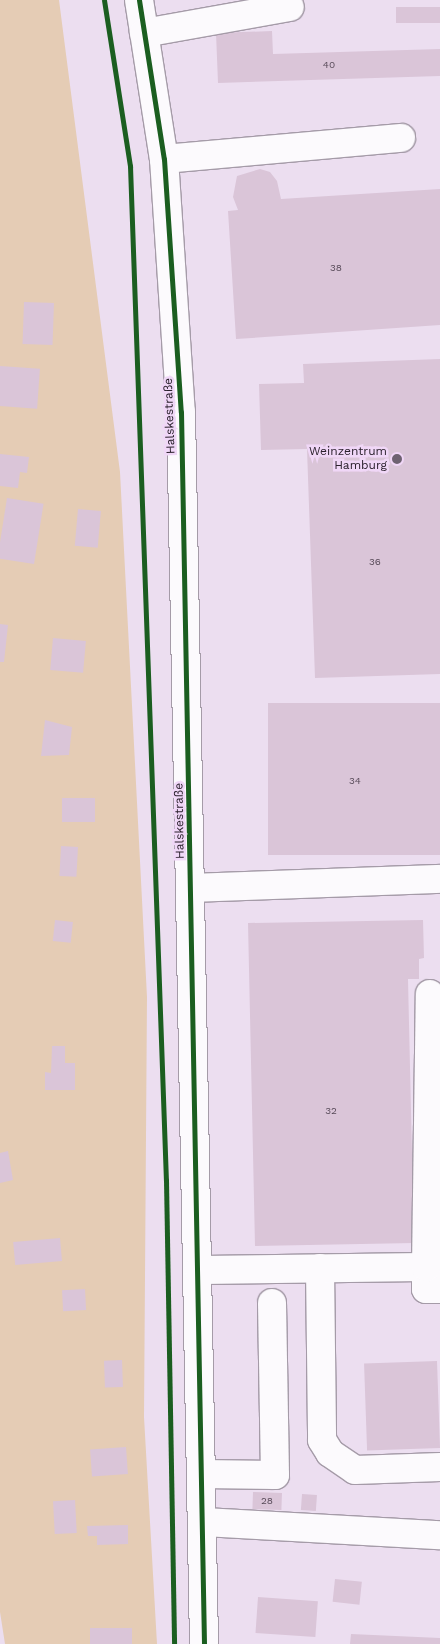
<!DOCTYPE html>
<meta charset="utf-8">
<style>
body{margin:0}
#map{position:relative;width:440px;height:1644px;overflow:hidden;background:#ecdef0;font-family:"Work Sans",sans-serif}
div>[style]{position:absolute}
.green>*{inset:0;background:#e5ccb5}
.building>*{inset:0;background:#dac5d8;transform-origin:0 0}
.roads{filter:drop-shadow(1px 0 #a59ba8) drop-shadow(-1px 0 #a59ba8) drop-shadow(0 1px #a59ba8) drop-shadow(0 -1px #a59ba8)}
.minor>*{height:28px;margin:-14px;padding:0 14px;transform-origin:14px;border-radius:14px;background:#fcfafd}
.cycleway>*{height:5px;margin:-2.5px;padding:0 2.5px;transform-origin:2.5px;border-radius:2.5px;background:#1b5e20}
.dots>*{width:14px;height:14px;translate:-50% -50%;box-sizing:border-box;border:2px solid #f0d7f7;border-radius:50%}
span{translate:-50% -50%;white-space:nowrap;text-align:center;line-height:1.15;-webkit-text-stroke:5px #f0d7f7;paint-order:stroke}
.number-label{font-size:10px;color:#574a58}
.number-label span{-webkit-text-stroke-width:0}
.street-label{font-size:12px;color:#2a202c}
.poi-label{font-size:12px;color:#2a202c}
.right{translate:-100% -50%;text-align:right}
</style>
<div id="map">
<div class="green">
<div style="clip-path:polygon(0 0,59px 0,120px 472px,147px 997px,144px 1417px,157px 1644px,5px 1644px,0 1612px)"></div>
</div>
<div class="building">
<div style="left:440px;top:7px;width:16px;height:44px;rotate:90deg"></div>
<div style="clip-path:polygon(272px 31px,273px 54px,440px 49px,440px 76px,218px 83px,216px 33px)"></div>
<div style="clip-path:polygon(260px 169px,270px 172px,277px 181px,281px 199px,440px 189px,440px 325px,236px 339px,228px 211px,238px 210px,233px 197px,237px 176px)"></div>
<div style="left:24px;top:302px;width:30px;height:42px;rotate:2deg"></div>
<div style="clip-path:polygon(440px 359px,440px 674px,315px 678px,307px 449px,261px 450px,259px 384px,304px 383px,303px 364px)"></div>
<div style="left:0;top:366px;width:40px;height:40px;rotate:4deg"></div>
<div style="clip-path:polygon(0 454px,29px 457px,27px 473px,20px 472px,18px 488px,0 486px)"></div>
<div style="left:7px;top:498px;width:37px;height:61px;rotate:9deg"></div>
<div style="left:78px;top:509px;width:23px;height:37px;rotate:5deg"></div>
<div style="clip-path:polygon(0 624px,8px 625px,4px 662px,0 662px)"></div>
<div style="left:53px;top:638px;width:33px;height:32px;rotate:5deg"></div>
<div style="left:440px;top:703px;width:152px;height:172px;rotate:90deg"></div>
<div style="clip-path:polygon(45px 720px,72px 727px,69px 755px,41px 756px)"></div>
<div style="left:62px;top:798px;width:33px;height:24px"></div>
<div style="left:61px;top:846px;width:17px;height:30px;rotate:3deg"></div>
<div style="left:55px;top:920px;width:18px;height:21px;rotate:6deg"></div>
<div style="clip-path:polygon(423px 920px,424px 958px,419px 959px,419px 979px,408px 979px,414px 1243px,255px 1246px,248px 923px)"></div>
<div style="clip-path:polygon(52px 1046px,65px 1046px,65px 1063px,75px 1063px,75px 1090px,45px 1090px,45px 1072px,51px 1073px)"></div>
<div style="clip-path:polygon(8px 1151px,13px 1180px,0 1183px,0 1153px)"></div>
<div style="left:60px;top:1238px;width:23px;height:47px;rotate:85deg"></div>
<div style="left:85px;top:1289px;width:21px;height:23px;rotate:87deg"></div>
<div style="left:122px;top:1360px;width:27px;height:18px;rotate:88deg"></div>
<div style="left:437px;top:1361px;width:87px;height:73px;rotate:88deg"></div>
<div style="left:126px;top:1447px;width:27px;height:36px;rotate:86deg"></div>
<div style="left:253px;top:1492px;width:29px;height:17px;rotate:2deg"></div>
<div style="left:302px;top:1494px;width:15px;height:16px;rotate:4deg"></div>
<div style="left:75px;top:1500px;width:33px;height:22px;rotate:87deg"></div>
<div style="clip-path:polygon(128px 1525px,128px 1544px,97px 1545px,97px 1536px,88px 1536px,87px 1526px)"></div>
<div style="left:335px;top:1579px;width:27px;height:23px;rotate:6deg"></div>
<div style="left:258px;top:1597px;width:60px;height:36px;rotate:4deg"></div>
<div style="left:90px;top:1628px;width:42px;height:16px"></div>
<div style="clip-path:polygon(351px 1634px,440px 1638px,440px 1644px,350px 1644px)"></div>
</div>
<div class="roads">
<div class="minor">
<div style="left:139px;top:0;width:161px;rotate:81.1deg"></div>
<div style="left:164px;top:159px;width:254px;rotate:86.2deg"></div>
<div style="left:181px;top:412px;width:1232px;rotate:88.93deg"></div>
<div style="left:144px;top:33px;width:148px;rotate:-10.1deg"></div>
<div style="left:164px;top:159px;width:238px;rotate:-5.1deg"></div>
<div style="left:191px;top:888px;width:249px;rotate:-2.1deg"></div>
<div style="left:426px;top:1267px;width:22px;rotate:90deg"></div>
<div style="left:426px;top:1289px;width:14px"></div>
<div style="left:320px;top:1268px;width:172px;rotate:89.3deg"></div>
<div style="left:322px;top:1440px;width:15px;rotate:58deg"></div>
<div style="left:330px;top:1453px;width:30px;rotate:34deg"></div>
<div style="left:355px;top:1470px;width:85px;rotate:-2deg"></div>
<div style="left:199px;top:1270px;width:227px;rotate:-0.8deg"></div>
<div style="left:426px;top:1267px;width:273px;rotate:-89.2deg"></div>
<div style="left:203px;top:1474px;width:72px;rotate:0.8deg"></div>
<div style="left:275px;top:1475px;width:172px;rotate:-91deg"></div>
<div style="left:204px;top:1522px;width:236px;rotate:3.2deg"></div>
</div>
</div>
<div class="cycleway">
<div style="left:104px;top:0;width:168px;rotate:81.1deg"></div>
<div style="left:130px;top:166px;width:1015px;rotate:87.97deg"></div>
<div style="left:166px;top:1180px;width:464px;rotate:89deg"></div>
<div style="left:139px;top:0;width:161px;rotate:81.1deg"></div>
<div style="left:164px;top:159px;width:254px;rotate:86.2deg"></div>
<div style="left:181px;top:412px;width:1232px;rotate:88.93deg"></div>
</div>
<div class="dots">
<div style="left:397px;top:459px;background:#6e6271"></div>
</div>
<div class="number-label">
<span style="left:329px;top:65px">40</span>
<span style="left:336px;top:268px">38</span>
<span style="left:375px;top:562px">36</span>
<span style="left:355px;top:781px">34</span>
<span style="left:331px;top:1111px">32</span>
<span style="left:267px;top:1501px">28</span>
</div>
<div class="street-label">
<span style="left:170px;top:416px;rotate:-92deg">Halskestraße</span>
<span style="left:180px;top:821px;rotate:-91deg">Halskestraße</span>
</div>
<div class="poi-label">
<span class="right" style="left:387px;top:459px">Weinzentrum<br>Hamburg</span>
</div>
</div>
